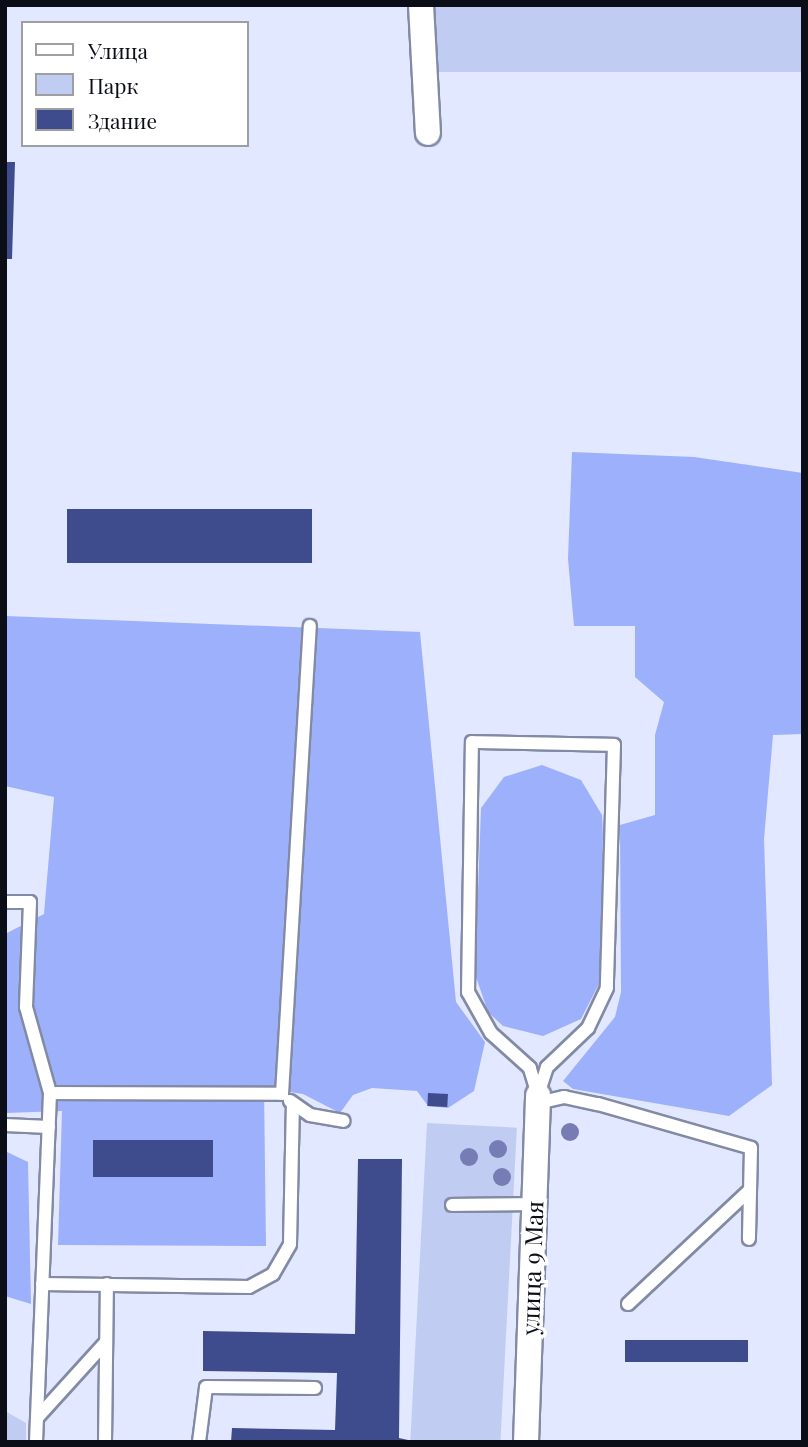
<!DOCTYPE html>
<meta charset="utf-8">
<style>
body{margin:0}
#map{position:relative;width:808px;height:1447px;overflow:hidden;background:#e1e8ff;font-family:"Playfair Display",serif}
div>[style]{position:absolute}
.green>*{inset:0;background:#c1ccf3;transform-origin:0 0}
.forest>*{inset:0;background:#9db0fb}
.building>*{inset:0;background:#3e4c8e;transform-origin:0 0}
.roads{filter:drop-shadow(2px 0 #838aa4) drop-shadow(-2px 0 #838aa4) drop-shadow(0 2px #838aa4) drop-shadow(0 -2px #838aa4)}
.lane>*{height:12px;margin:-6px;padding:0 6px;transform-origin:6px;border-radius:6px;background:#fff}
.street>*{height:24px;margin:-12px;padding:0 12px;transform-origin:12px;border-radius:12px;background:#fff}
.trees>*{width:18px;height:18px;margin:-9px;border-radius:50%;background:#767cb4}
span{translate:-50% -50%;white-space:nowrap;text-align:center;line-height:1.15;-webkit-text-stroke:7px #fff;paint-order:stroke}
.street-label{font-size:24px;color:#0c0e17}
.frame{position:absolute;inset:0;border:7px solid #0c0e17;pointer-events:none}
.legend{position:absolute;left:21px;top:21px;width:228px;height:126px;box-sizing:border-box;background:#fff;border:2px solid #9e9fa2;margin:0;padding:9px 12px;list-style:none;font-size:21px;color:#0c0e17}
.legend li{display:flex;align-items:center;gap:14px;height:35px}
.legend b{width:35px;border:2px solid #9e9fa2}
</style>
<div id="map">
<div class="green">
<div style="left:432px;top:5px;width:371px;height:67px"></div>
<div style="left:427px;top:1123px;width:90px;height:319px;rotate:3deg"></div>
<div style="clip-path:polygon(5px 1411px,26px 1423px,26px 1442px,5px 1442px)"></div>
</div>
<div class="forest">
<div style="clip-path:polygon(572px 452px,694px 457px,803px 473px,803px 734px,773px 735px,764px 839px,772px 1085px,729px 1116px,573px 1089px,563px 1081px,615px 1017px,621px 992px,620px 825px,655px 815px,655px 735px,664px 702px,635px 677px,635px 626px,574px 626px,568px 559px)"></div>
<div style="clip-path:polygon(5px 616px,420px 632px,456px 1002px,485px 1042px,474px 1091px,448px 1108px,428px 1106px,417px 1091px,372px 1088px,353px 1095px,340px 1113px,303px 1094px,264px 1088px,266px 1246px,58px 1245px,62px 1111px,5px 1113px,5px 934px,44px 914px,54px 797px,5px 786px)"></div>
<div style="clip-path:polygon(542px 765px,581px 780px,602px 815px,603px 836px,600px 982px,581px 1019px,543px 1036px,503px 1026px,488px 1012px,475px 974px,481px 808px,504px 777px)"></div>
<div style="clip-path:polygon(5px 1151px,28px 1162px,31px 1304px,5px 1296px)"></div>
</div>
<div class="building">
<div style="clip-path:polygon(5px 162px,15px 162px,12px 259px,5px 259px)"></div>
<div style="left:67px;top:509px;width:245px;height:54px"></div>
<div style="left:428px;top:1093px;width:20px;height:13px;rotate:3deg"></div>
<div style="left:93px;top:1140px;width:120px;height:37px"></div>
<div style="clip-path:polygon(358px 1159px,402px 1159px,399px 1438px,417px 1442px,231px 1442px,232px 1428px,335px 1430px,337px 1373px,203px 1371px,203px 1331px,355px 1334px)"></div>
<div style="left:625px;top:1340px;width:123px;height:22px"></div>
</div>
<div class="roads">
<div class="lane">
<div style="left:472px;top:742px;width:142px;rotate:1.2deg"></div>
<div style="left:614px;top:745px;width:243px;rotate:91.7deg"></div>
<div style="left:607px;top:988px;width:44px;rotate:115.4deg"></div>
<div style="left:588px;top:1028px;width:57px;rotate:136.4deg"></div>
<div style="left:547px;top:1067px;width:29px;rotate:108deg"></div>
<div style="left:538px;top:1095px;width:28px;rotate:-107deg"></div>
<div style="left:530px;top:1068px;width:52px;rotate:-138.1deg"></div>
<div style="left:491px;top:1033px;width:47px;rotate:-119.3deg"></div>
<div style="left:468px;top:992px;width:250px;rotate:-89.1deg"></div>
<div style="left:5px;top:902px;width:25px"></div>
<div style="left:30px;top:902px;width:105px;rotate:92.2deg"></div>
<div style="left:26px;top:1007px;width:89px;rotate:74.4deg"></div>
<div style="left:290px;top:1101px;width:24px;rotate:35deg"></div>
<div style="left:310px;top:1115px;width:34px;rotate:10deg"></div>
<div style="left:538px;top:1103px;width:27px;rotate:-13deg"></div>
<div style="left:564px;top:1097px;width:35px;rotate:12deg"></div>
<div style="left:598px;top:1104px;width:159px;rotate:16deg"></div>
<div style="left:751px;top:1148px;width:91px;rotate:91.3deg"></div>
<div style="left:5px;top:1125px;width:44px;rotate:2.6deg"></div>
<div style="left:452px;top:1205px;width:82px;rotate:-0.7deg"></div>
<div style="left:42px;top:1284px;width:207px;rotate:0.8deg"></div>
<div style="left:249px;top:1287px;width:27px;rotate:-28deg"></div>
<div style="left:273px;top:1274px;width:34px;rotate:-60deg"></div>
<div style="left:290px;top:1244px;width:139px;rotate:-88.8deg"></div>
<div style="left:628px;top:1304px;width:167px;rotate:-43.1deg"></div>
<div style="left:37px;top:1418px;width:103px;rotate:-47.8deg"></div>
<div style="left:36px;top:1442px;width:349px;rotate:-87.7deg"></div>
<div style="left:50px;top:1093px;width:232px;rotate:0.2deg"></div>
<div style="left:282px;top:1094px;width:469px;rotate:-86.6deg"></div>
<div style="left:105px;top:1442px;width:158px;rotate:-89.3deg"></div>
<div style="left:199px;top:1442px;width:55px;rotate:-82.7deg"></div>
<div style="left:206px;top:1387px;width:109px;rotate:0.5deg"></div>
</div>
<div class="street">
<div style="left:421px;top:5px;width:128px;rotate:86.9deg"></div>
<div style="left:526px;top:1442px;width:347px;rotate:-88deg"></div>
</div>
</div>
<div class="trees">
<div style="left:570px;top:1132px"></div>
<div style="left:498px;top:1149px"></div>
<div style="left:469px;top:1157px"></div>
<div style="left:502px;top:1177px"></div>
</div>
<div class="street-label">
<span style="left:532px;top:1268px;rotate:-88deg">улица 9 Мая</span>
</div>
<div class="frame"></div>
<ul class="legend">
<li><b style="height:9px;background:#fff"></b>Улица</li>
<li><b style="height:19px;background:#c1ccf3"></b>Парк</li>
<li><b style="height:19px;background:#3e4c8e"></b>Здание</li>
</ul>
</div>
